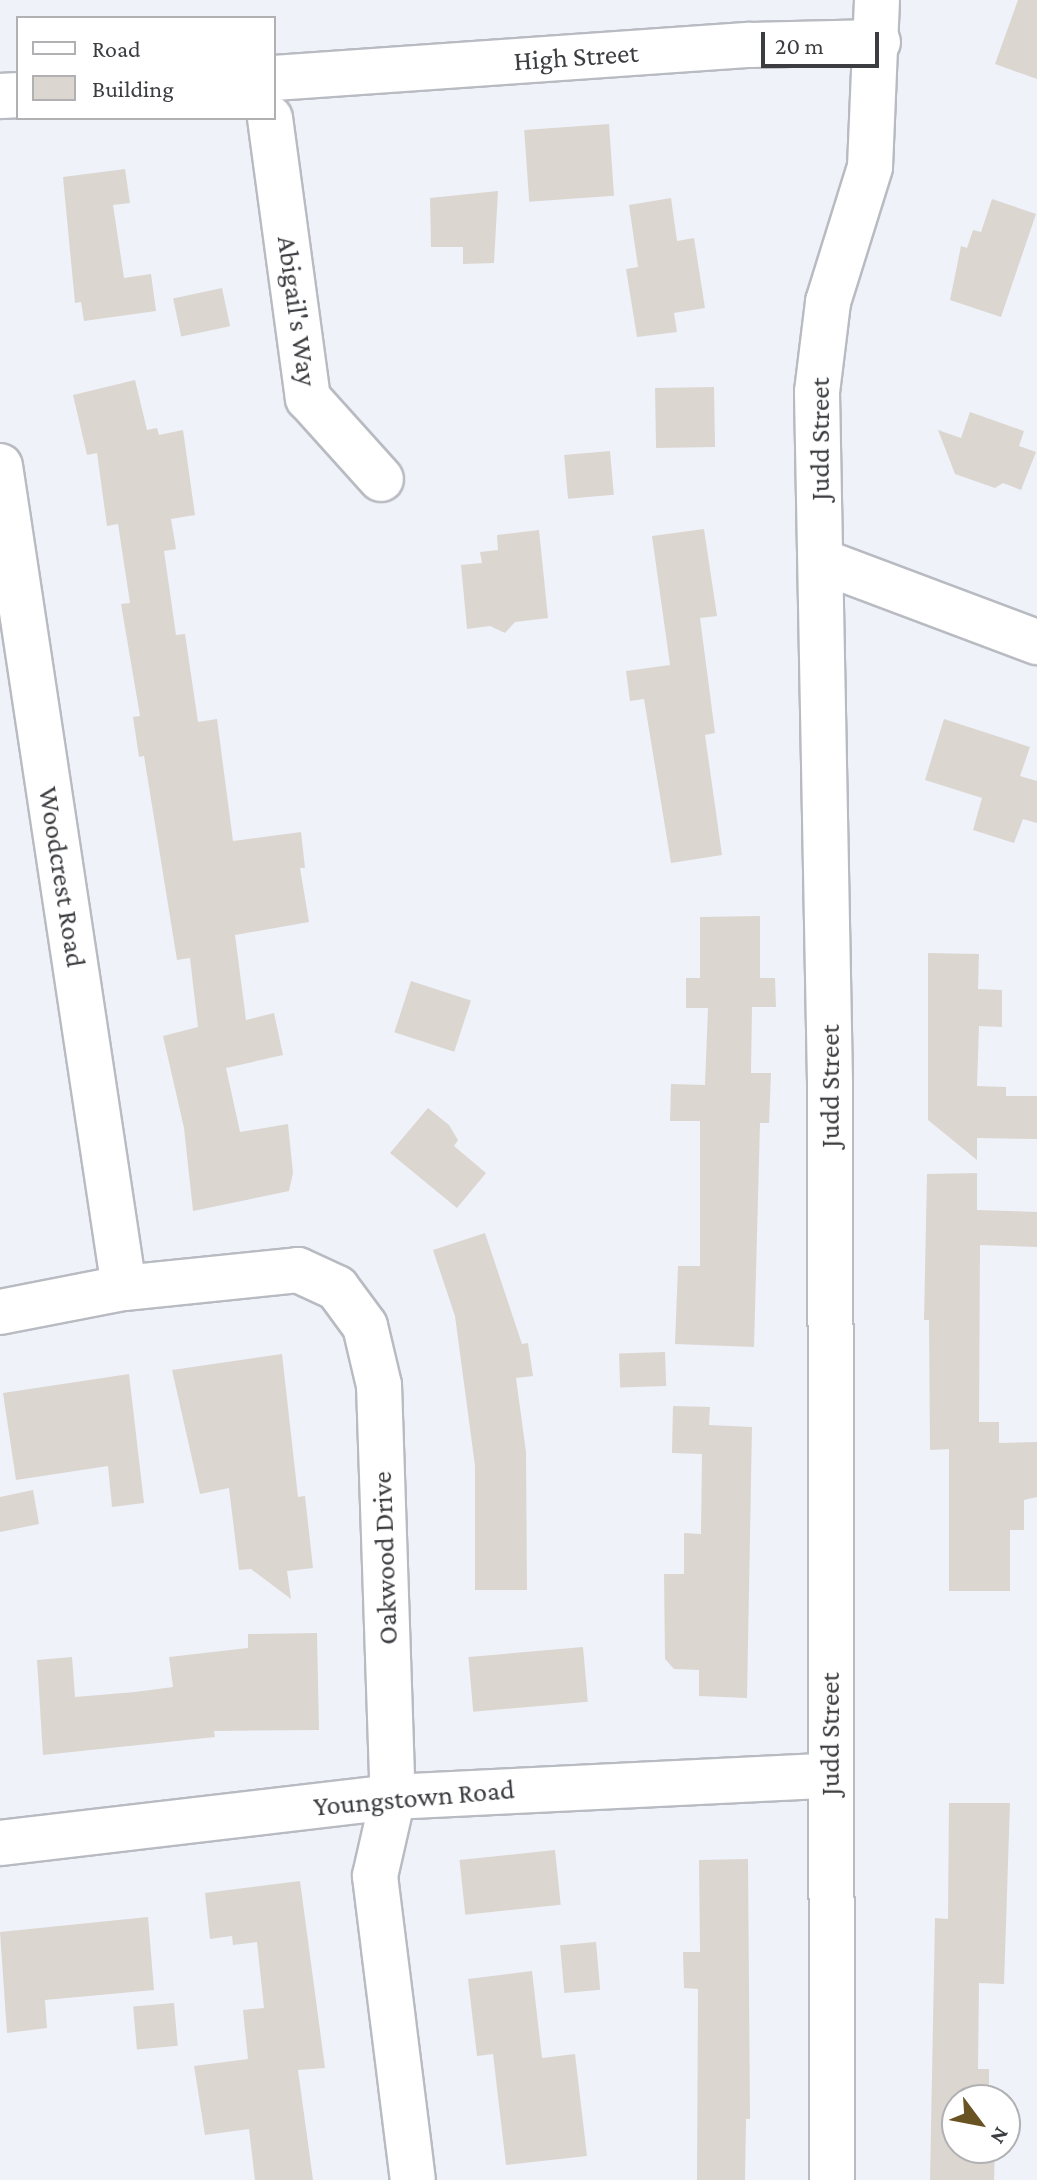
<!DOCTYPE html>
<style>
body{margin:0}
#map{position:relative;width:1037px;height:2180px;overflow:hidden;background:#eff2f9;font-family:"Crimson Pro",serif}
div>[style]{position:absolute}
.building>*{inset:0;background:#dcd6d1;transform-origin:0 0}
.roads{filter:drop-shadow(2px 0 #b8bbc1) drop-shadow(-2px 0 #b8bbc1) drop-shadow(0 2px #b8bbc1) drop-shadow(0 -2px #b8bbc1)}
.minor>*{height:44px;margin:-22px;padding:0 22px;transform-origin:22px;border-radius:22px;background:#fff}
span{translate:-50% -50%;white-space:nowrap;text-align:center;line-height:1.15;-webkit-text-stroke:7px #fff;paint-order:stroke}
.street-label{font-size:28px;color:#3c3d40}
.legend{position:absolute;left:16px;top:16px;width:260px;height:104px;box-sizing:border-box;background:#fff;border:2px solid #b1b1b3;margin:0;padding:10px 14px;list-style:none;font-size:24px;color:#3c3d40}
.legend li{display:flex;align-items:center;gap:16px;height:40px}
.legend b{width:40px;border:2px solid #b1b1b3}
.north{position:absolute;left:941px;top:2084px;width:80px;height:80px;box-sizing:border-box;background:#fff;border:2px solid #b1b1b3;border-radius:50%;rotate:122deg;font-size:22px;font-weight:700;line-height:32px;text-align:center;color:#3c3d40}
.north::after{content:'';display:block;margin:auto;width:28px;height:36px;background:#6a5323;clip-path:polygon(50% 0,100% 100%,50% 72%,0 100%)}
.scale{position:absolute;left:761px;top:32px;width:118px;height:36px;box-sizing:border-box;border:4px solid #3c3d40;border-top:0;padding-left:10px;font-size:24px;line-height:28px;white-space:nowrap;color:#3c3d40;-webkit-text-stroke:6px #fff;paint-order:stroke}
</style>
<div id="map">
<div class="building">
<div style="clip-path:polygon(1018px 0,1037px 0,1037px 79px,995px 64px)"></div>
<div style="left:609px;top:124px;width:72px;height:85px;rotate:86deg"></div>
<div style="clip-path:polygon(125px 169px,130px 203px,113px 205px,124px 278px,151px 274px,156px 311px,84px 321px,81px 302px,75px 303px,63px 177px)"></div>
<div style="clip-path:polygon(498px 191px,494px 263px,463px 264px,463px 247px,431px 247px,430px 198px)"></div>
<div style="clip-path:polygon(671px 198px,677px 241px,694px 238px,705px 308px,674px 313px,677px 332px,637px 337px,626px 269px,638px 267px,629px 205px)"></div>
<div style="clip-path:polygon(992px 199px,1036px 214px,1001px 317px,950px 300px,961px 246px,967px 248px,973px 230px,981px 232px)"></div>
<div style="left:222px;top:288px;width:39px;height:50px;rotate:78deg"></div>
<div style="clip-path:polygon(135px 380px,147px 430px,157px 428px,159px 435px,183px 430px,195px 515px,171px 519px,176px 549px,164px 551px,176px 635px,185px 634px,198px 722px,217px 719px,233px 841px,301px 832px,305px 868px,300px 868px,309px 922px,235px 935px,246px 1020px,274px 1013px,283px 1055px,226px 1068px,240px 1132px,288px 1124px,293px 1173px,289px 1191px,193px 1211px,184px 1128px,163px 1036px,198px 1027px,190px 958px,177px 960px,144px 756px,139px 757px,133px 717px,140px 716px,121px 604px,130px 603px,118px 524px,107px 526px,97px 453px,87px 455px,73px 395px)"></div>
<div style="left:714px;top:387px;width:60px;height:59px;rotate:89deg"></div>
<div style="clip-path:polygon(970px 412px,1024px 431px,1019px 446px,1036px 452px,1021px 490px,1003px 483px,995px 488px,955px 474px,938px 430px,961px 438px)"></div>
<div style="left:610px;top:451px;width:44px;height:46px;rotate:85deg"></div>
<div style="clip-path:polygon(704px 529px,717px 616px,700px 618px,715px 733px,705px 735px,722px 855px,671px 863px,644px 699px,630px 701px,626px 671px,670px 665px,652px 536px)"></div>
<div style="clip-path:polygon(539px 530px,548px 618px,515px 622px,505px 633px,490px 626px,467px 629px,461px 565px,482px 563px,480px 552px,498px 550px,497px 535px)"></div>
<div style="clip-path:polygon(944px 719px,1030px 747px,1020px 776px,1037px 781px,1037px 823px,1023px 819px,1014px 843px,973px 830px,982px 798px,925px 780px)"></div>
<div style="clip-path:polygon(760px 916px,760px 978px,775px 978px,776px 1007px,752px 1007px,751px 1073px,771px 1073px,769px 1123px,760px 1123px,754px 1347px,675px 1344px,678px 1266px,700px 1266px,700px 1121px,670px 1121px,671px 1084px,705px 1085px,708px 1008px,686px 1008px,686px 978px,700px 978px,700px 917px)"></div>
<div style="clip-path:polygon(928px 953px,979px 954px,978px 989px,1002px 990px,1002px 1027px,979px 1026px,977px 1086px,1006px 1087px,1006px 1096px,1037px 1096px,1037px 1139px,977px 1138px,977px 1160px,928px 1120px)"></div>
<div style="left:411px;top:981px;width:63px;height:54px;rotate:18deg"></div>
<div style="clip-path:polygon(428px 1108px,449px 1125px,458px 1140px,454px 1146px,486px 1173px,457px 1208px,390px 1153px)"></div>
<div style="clip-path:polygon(977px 1173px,977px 1210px,1037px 1212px,1037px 1247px,980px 1245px,979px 1422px,999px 1422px,999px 1443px,1037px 1442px,1037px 1497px,1024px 1500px,1024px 1530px,1010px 1530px,1010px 1591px,949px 1591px,949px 1449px,930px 1450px,929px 1320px,924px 1320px,927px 1174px)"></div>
<div style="clip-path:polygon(485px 1233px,522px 1344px,528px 1343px,533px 1376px,516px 1378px,526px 1452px,527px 1590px,475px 1590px,475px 1466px,455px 1316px,433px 1250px)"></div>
<div style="left:665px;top:1352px;width:34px;height:46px;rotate:88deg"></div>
<div style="clip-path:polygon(282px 1354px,298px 1497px,305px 1496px,313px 1568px,287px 1571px,291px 1599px,251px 1569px,239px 1570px,229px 1488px,200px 1494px,172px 1370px)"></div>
<div style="clip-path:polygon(129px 1374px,144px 1503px,112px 1507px,108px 1466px,16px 1480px,3px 1393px)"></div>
<div style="clip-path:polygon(673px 1406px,710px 1407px,709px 1425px,752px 1427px,747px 1698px,699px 1696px,699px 1670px,674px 1669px,665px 1659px,664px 1574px,684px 1574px,684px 1533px,701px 1534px,702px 1454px,672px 1453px)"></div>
<div style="clip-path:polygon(33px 1490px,39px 1524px,0 1532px,0 1497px)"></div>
<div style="clip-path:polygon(317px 1633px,319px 1730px,214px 1731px,215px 1737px,43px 1755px,37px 1660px,72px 1657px,75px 1697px,135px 1692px,173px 1687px,169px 1657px,248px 1648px,248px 1634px)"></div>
<div style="left:583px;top:1647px;width:55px;height:115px;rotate:85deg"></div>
<div style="clip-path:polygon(949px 1803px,1010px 1803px,1004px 1984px,979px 1983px,978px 2069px,989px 2069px,989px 2090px,996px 2090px,996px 2100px,957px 2100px,957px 2148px,995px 2148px,994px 2180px,930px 2180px,935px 1918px,948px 1919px)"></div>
<div style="left:555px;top:1850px;width:55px;height:96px;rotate:84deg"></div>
<div style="clip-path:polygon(748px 1859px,750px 2119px,746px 2119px,745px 2180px,697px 2180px,698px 1989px,684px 1988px,683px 1952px,700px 1952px,699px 1860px)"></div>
<div style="clip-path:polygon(300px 1881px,325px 2068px,298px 2070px,313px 2180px,255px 2180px,249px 2129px,205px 2135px,194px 2066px,248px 2059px,243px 2010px,264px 2008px,257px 1942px,233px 1945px,232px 1936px,210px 1939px,205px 1893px)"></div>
<div style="clip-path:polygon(148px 1917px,154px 1990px,45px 2000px,47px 2028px,7px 2033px,0 1932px)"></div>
<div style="left:596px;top:1942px;width:48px;height:36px;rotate:85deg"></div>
<div style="clip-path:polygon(532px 1971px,542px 2058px,575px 2054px,587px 2156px,506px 2165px,493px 2054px,477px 2056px,468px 1979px)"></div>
<div style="left:174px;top:2003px;width:43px;height:41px;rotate:85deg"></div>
</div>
<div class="roads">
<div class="minor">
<div style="left:274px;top:78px;width:477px;rotate:-4deg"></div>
<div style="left:750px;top:45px;width:128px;rotate:-1.3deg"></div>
<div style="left:0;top:96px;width:18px;rotate:-3deg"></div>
<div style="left:270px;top:118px;width:283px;rotate:82.3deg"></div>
<div style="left:308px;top:398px;width:109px;rotate:48deg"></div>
<div style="left:0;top:466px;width:831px;rotate:81.42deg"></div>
<div style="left:821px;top:561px;width:231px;rotate:20.6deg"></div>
<div style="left:0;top:1312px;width:126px;rotate:-11deg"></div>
<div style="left:124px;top:1288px;width:175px;rotate:-5.9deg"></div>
<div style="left:298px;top:1270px;width:43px;rotate:24.8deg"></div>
<div style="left:337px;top:1288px;width:47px;rotate:53.6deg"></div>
<div style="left:365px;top:1326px;width:61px;rotate:76.7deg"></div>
<div style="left:379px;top:1385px;width:412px;rotate:88.1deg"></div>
<div style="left:393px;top:1797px;width:81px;rotate:102.8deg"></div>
<div style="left:375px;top:1876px;width:306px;rotate:82.9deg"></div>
<div style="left:0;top:1843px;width:396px;rotate:-6.7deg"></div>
<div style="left:393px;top:1797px;width:437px;rotate:-2.8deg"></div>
<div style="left:832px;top:2180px;width:1098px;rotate:-90.1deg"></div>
<div style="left:830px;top:1082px;width:690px;rotate:-91.08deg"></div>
<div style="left:817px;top:392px;width:91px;rotate:-83deg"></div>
<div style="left:828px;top:302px;width:141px;rotate:-72.7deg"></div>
<div style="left:870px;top:167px;width:167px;rotate:-87.6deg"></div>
</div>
</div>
<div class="street-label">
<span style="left:576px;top:57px;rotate:-4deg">High Street</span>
<span style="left:297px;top:311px;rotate:82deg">Abigail's Way</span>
<span style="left:820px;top:439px;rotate:-90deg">Judd Street</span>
<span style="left:62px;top:877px;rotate:81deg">Woodcrest Road</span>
<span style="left:830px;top:1086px;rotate:-90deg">Judd Street</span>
<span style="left:385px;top:1558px;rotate:-92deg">Oakwood Drive</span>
<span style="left:830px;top:1734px;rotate:-90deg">Judd Street</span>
<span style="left:414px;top:1798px;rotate:-5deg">Youngstown Road</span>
</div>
<ul class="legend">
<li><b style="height:10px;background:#fff"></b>Road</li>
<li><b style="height:22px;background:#dcd6d1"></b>Building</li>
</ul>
<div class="north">N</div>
<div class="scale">20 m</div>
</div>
